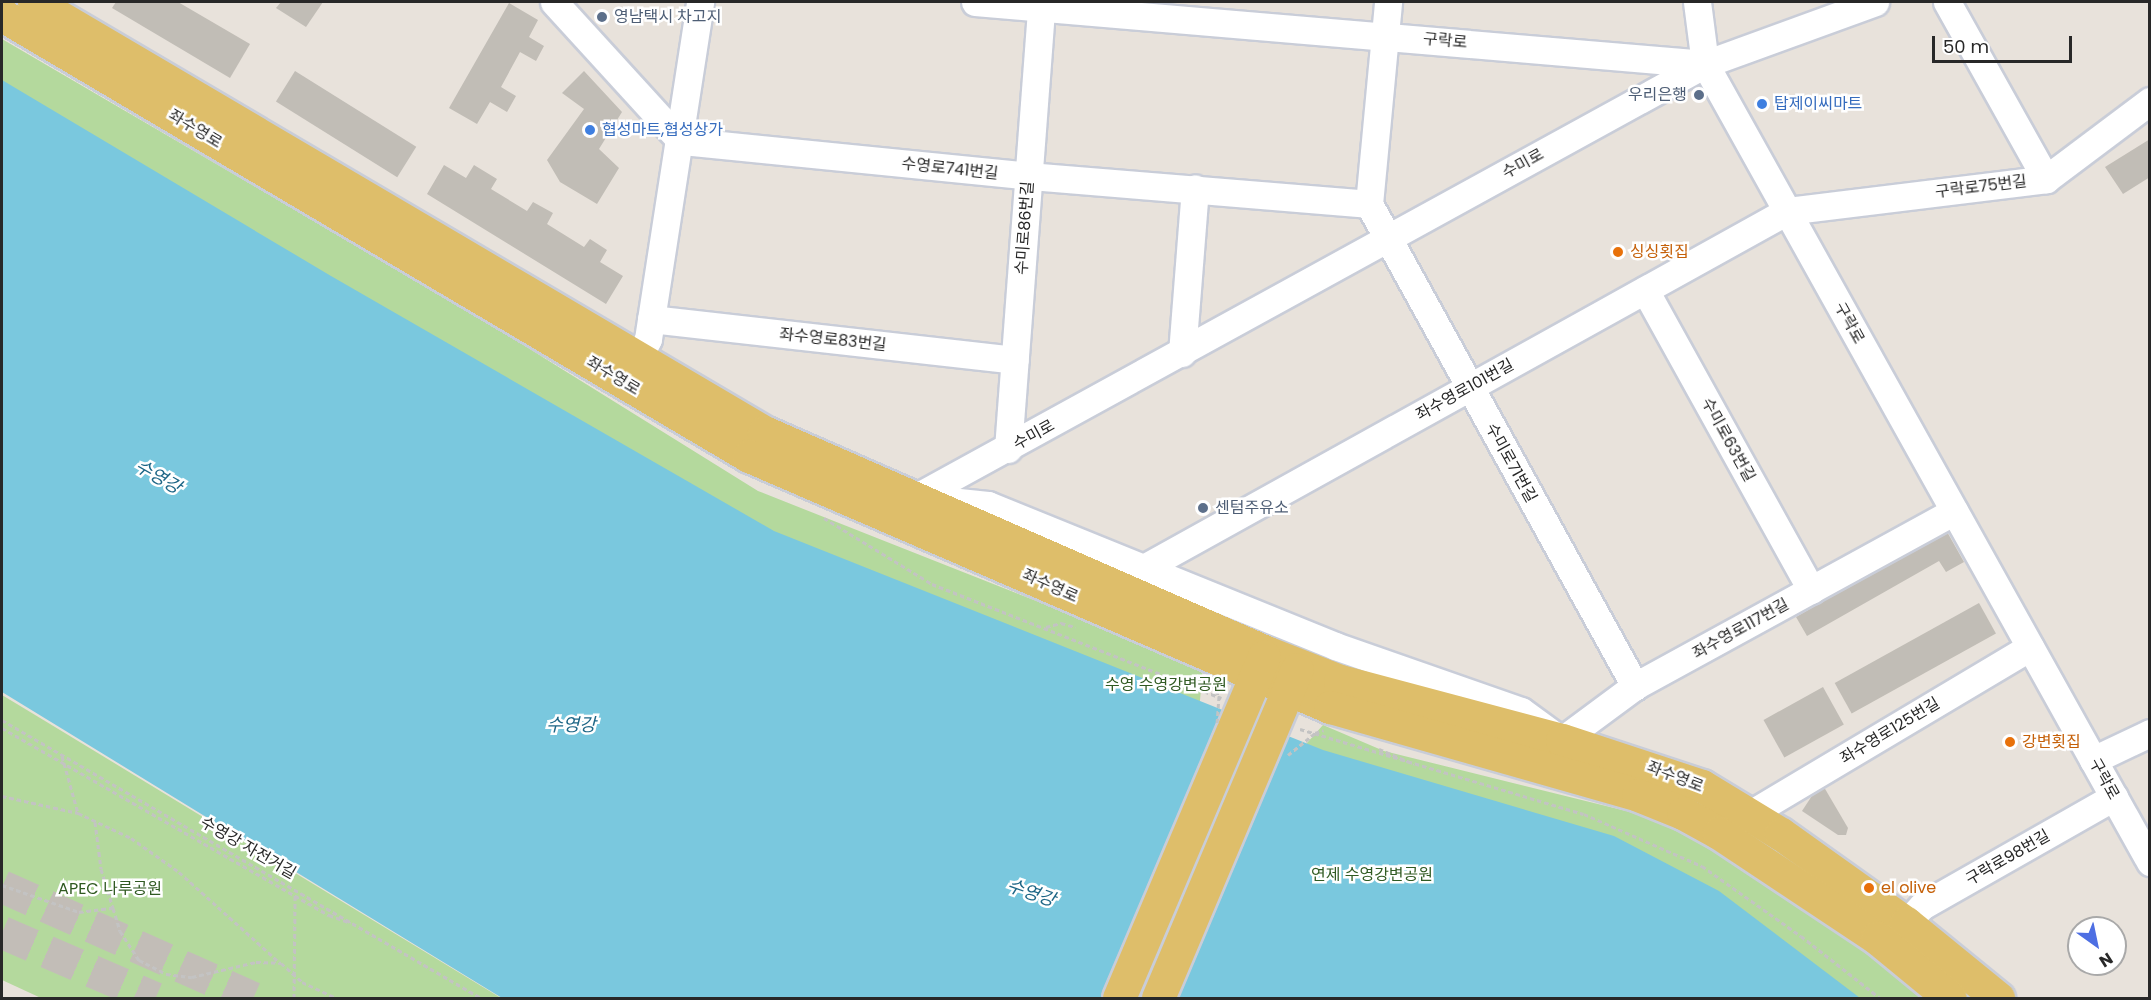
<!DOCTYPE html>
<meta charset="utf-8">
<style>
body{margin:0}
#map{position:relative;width:2151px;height:1000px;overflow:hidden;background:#e8e2db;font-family:Poppins,"Noto Sans KR",sans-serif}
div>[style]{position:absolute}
.green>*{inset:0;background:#b4d99d}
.water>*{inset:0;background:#7ac8de}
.building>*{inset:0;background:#c1bdb6;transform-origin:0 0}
.highway-tunnel>*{height:33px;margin-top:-16.5px;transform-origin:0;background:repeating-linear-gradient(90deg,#c2bdb7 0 33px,transparent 0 49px)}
.path>*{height:3px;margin-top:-1.5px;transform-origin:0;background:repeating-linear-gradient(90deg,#c3c3c3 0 4.5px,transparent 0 7.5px)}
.roads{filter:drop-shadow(2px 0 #c9cdd8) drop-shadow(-2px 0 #c9cdd8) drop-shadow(0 2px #c9cdd8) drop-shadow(0 -2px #c9cdd8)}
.minor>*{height:27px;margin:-13.5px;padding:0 13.5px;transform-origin:13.5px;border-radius:13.5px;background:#fff}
.major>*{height:33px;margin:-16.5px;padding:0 16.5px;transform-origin:16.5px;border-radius:16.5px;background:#debe6a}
.path-bridge>*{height:3px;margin-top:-1.5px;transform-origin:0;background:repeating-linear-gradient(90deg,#c3c3c3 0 4.5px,transparent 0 7.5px)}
.dots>*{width:16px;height:16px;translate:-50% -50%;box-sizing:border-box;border:3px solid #fff;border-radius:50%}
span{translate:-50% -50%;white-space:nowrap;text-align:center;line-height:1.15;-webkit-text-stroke:5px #fff;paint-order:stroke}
.service-label{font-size:16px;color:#4e5e75}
.left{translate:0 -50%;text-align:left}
.right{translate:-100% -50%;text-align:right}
.street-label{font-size:16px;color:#282828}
.shop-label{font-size:16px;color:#366cbe}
.food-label{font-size:16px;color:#c56008}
.park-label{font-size:16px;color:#305a22}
.water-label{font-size:18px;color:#1d6686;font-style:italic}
.frame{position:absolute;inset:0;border:3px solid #282828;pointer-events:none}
.north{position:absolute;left:2067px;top:916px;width:60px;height:60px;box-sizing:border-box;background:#fff;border:2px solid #a9a9a9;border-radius:50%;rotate:147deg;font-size:16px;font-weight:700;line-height:24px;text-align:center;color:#282828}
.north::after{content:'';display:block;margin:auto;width:21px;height:27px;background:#4e6fe3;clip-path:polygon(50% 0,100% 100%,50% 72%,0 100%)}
.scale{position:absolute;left:1932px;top:36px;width:140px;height:27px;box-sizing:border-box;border:3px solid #282828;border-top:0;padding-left:8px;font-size:18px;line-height:21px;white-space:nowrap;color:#282828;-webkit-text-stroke:4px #fff;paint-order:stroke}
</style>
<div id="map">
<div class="green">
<div style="clip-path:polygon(2px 39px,475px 315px,758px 491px,1203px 667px,1197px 733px,743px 536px,2px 100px)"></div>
<div style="clip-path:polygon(2px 695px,55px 727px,501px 998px,41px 998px,2px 980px)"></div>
<div style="clip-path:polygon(1323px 725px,1384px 751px,1687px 826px,1858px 937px,1931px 998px,1183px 998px,1282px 771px)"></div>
</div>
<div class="water">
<div style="clip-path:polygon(2px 80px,331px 276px,774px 531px,1323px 750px,1614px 836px,1719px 891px,1860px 998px,502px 998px,2px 692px)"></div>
</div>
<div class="building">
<div style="clip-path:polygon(116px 2px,178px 2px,250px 44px,230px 78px,112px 8px)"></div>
<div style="clip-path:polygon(281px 2px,323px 2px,306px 27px,276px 8px)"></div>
<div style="clip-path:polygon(509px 3px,538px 20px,529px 37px,544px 46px,536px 61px,520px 52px,501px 87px,516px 96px,507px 112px,490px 102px,477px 124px,449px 108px)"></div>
<div style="left:295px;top:71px;width:143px;height:36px;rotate:32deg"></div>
<div style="clip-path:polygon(584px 71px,622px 112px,599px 149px,619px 168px,597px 204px,560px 182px,547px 160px,584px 109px,562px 93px)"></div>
<div style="clip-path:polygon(2150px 139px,2150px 177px,2123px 194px,2105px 167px)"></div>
<div style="clip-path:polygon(444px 165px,466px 178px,474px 165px,497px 179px,491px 189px,527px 211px,533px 202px,553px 213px,547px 224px,584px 247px,590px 239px,607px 250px,600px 262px,623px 276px,606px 304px,427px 194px)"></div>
<div style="clip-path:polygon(1946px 530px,1964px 562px,1946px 572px,1939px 561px,1807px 636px,1796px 617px)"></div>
<div style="left:1979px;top:603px;width:35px;height:165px;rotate:61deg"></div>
<div style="left:1823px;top:687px;width:43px;height:68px;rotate:61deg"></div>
<div style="clip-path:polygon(1821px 782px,1848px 828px,1846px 835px,1838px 835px,1802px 811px)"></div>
</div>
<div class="highway-tunnel">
<div style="left:2px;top:886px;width:275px;rotate:24deg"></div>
<div style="left:2px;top:932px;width:167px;rotate:23.3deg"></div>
</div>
<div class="path">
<div style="left:824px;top:518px;width:127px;rotate:31.4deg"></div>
<div style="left:932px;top:584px;width:311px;rotate:21.5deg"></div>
<div style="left:1046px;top:627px;width:16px;rotate:-15deg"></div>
<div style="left:1061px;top:623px;width:15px;rotate:16deg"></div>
<div style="left:2px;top:720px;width:554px;rotate:30.13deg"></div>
<div style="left:2px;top:728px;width:377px;rotate:29.8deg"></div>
<div style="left:329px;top:915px;width:23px;rotate:20deg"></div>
<div style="left:1300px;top:729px;width:296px;rotate:16.7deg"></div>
<div style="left:1584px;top:814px;width:129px;rotate:23.8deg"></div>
<div style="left:1702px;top:866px;width:121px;rotate:35.3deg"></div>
<div style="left:1801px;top:936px;width:100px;rotate:38.1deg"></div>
<div style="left:1379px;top:749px;width:38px;rotate:23deg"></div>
<div style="left:62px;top:756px;width:59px;rotate:74.3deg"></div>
<div style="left:78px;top:813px;width:59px;rotate:25.3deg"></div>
<div style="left:131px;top:838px;width:59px;rotate:35.3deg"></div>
<div style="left:179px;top:872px;width:135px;rotate:42deg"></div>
<div style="left:2px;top:796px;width:78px;rotate:12.6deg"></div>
<div style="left:95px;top:822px;width:47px;rotate:82.7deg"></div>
<div style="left:101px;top:869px;width:41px;rotate:72.9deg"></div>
<div style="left:2px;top:885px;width:82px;rotate:19.3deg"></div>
<div style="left:79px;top:912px;width:34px;rotate:-7deg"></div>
<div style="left:113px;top:908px;width:24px;rotate:73deg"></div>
<div style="left:120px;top:931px;width:35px;rotate:57deg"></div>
<div style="left:139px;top:960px;width:30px;rotate:27deg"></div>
<div style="left:166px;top:974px;width:26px;rotate:7deg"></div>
<div style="left:192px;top:977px;width:66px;rotate:-13.2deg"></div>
<div style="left:256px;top:962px;width:25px;rotate:2deg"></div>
<div style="left:281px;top:963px;width:28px;rotate:42deg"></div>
<div style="left:302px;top:982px;width:38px;rotate:25deg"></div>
<div style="left:294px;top:998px;width:103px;rotate:-89.4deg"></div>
</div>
<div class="roads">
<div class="minor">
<div style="left:554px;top:2px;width:188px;rotate:47.6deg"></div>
<div style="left:681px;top:141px;width:350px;rotate:5.7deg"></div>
<div style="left:1029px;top:176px;width:341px;rotate:4.7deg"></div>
<div style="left:1369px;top:204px;width:551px;rotate:61.11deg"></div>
<div style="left:975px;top:2px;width:733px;rotate:4.85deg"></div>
<div style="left:1697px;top:2px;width:63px;rotate:82.6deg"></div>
<div style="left:1705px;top:64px;width:914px;rotate:60.85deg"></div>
<div style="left:1947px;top:2px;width:203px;rotate:60.8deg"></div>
<div style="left:1369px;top:204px;width:203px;rotate:-84.6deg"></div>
<div style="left:1645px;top:290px;width:343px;rotate:61deg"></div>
<div style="left:651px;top:319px;width:366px;rotate:6.4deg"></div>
<div style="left:1182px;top:353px;width:165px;rotate:-85.5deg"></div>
<div style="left:630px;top:376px;width:41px;rotate:-64.1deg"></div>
<div style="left:648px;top:339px;width:341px;rotate:-81.2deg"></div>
<div style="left:1008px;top:449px;width:448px;rotate:-85.7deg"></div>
<div style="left:930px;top:499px;width:58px;rotate:5.9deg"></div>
<div style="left:988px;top:505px;width:375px;rotate:22.1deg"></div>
<div style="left:1335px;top:646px;width:197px;rotate:19.3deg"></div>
<div style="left:1521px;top:711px;width:39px;rotate:36deg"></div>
<div style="left:900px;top:506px;width:918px;rotate:-28.77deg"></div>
<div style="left:1705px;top:64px;width:181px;rotate:-20deg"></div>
<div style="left:1142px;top:569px;width:738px;rotate:-29.03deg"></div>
<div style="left:1787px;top:211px;width:261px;rotate:-7deg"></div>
<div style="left:2046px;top:179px;width:130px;rotate:-36.9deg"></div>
<div style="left:1556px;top:754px;width:15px;rotate:-67deg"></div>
<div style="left:1562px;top:740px;width:91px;rotate:-36.5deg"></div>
<div style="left:1635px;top:686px;width:364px;rotate:-28.7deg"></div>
<div style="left:2093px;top:760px;width:63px;rotate:-25.3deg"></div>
<div style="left:1750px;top:814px;width:326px;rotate:-30.8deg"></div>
<div style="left:1906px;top:923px;width:23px;rotate:-47deg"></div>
<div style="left:1922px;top:906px;width:221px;rotate:-29.6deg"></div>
</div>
<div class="major">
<div style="left:34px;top:2px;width:847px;rotate:30.5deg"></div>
<div style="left:764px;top:432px;width:548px;rotate:23.67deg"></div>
<div style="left:1266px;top:652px;width:79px;rotate:21.4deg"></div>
<div style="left:1340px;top:681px;width:230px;rotate:14.9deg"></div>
<div style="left:1562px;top:740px;width:147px;rotate:18.2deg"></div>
<div style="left:1702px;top:786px;width:92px;rotate:31.3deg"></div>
<div style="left:1781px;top:834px;width:153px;rotate:35.5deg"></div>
<div style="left:1906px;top:923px;width:119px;rotate:39.2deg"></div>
<div style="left:2px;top:15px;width:867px;rotate:30.56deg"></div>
<div style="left:749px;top:456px;width:633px;rotate:23.37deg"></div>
<div style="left:1330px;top:707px;width:320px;rotate:15.9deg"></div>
<div style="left:1638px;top:795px;width:48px;rotate:21.8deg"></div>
<div style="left:1683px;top:813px;width:41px;rotate:29.1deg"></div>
<div style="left:1719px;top:833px;width:190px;rotate:33.6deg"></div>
<div style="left:1877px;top:938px;width:94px;rotate:39.4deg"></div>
<div style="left:1119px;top:998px;width:371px;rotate:-67deg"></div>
<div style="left:1158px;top:998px;width:357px;rotate:-67.1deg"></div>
</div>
</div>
<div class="path-bridge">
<div style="left:1212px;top:684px;width:14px;rotate:60deg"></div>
<div style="left:1219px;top:696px;width:28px;rotate:94deg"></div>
<div style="left:1288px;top:755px;width:35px;rotate:-39deg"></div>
<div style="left:1315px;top:733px;width:9px;rotate:-18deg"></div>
</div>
<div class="dots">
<div style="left:602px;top:17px;background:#5c6f8a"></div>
<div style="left:1699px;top:95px;background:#5c6f8a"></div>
<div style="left:1762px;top:104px;background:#3f7fe0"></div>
<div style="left:590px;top:130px;background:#3f7fe0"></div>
<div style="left:1618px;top:252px;background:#e8710a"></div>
<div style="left:1203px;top:508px;background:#5c6f8a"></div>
<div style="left:2010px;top:742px;background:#e8710a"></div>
<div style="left:1869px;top:888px;background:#e8710a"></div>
</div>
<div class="service-label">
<span class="left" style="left:614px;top:17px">영남택시 차고지</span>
<span class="right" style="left:1687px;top:95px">우리은행</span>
<span class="left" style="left:1215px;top:508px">센텀주유소</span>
</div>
<div class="street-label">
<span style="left:1445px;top:41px;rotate:5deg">구락로</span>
<span style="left:195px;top:129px;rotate:31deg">좌수영로</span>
<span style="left:1523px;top:164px;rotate:-29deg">수미로</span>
<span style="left:950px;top:169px;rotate:6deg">수영로741번길</span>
<span style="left:1981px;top:187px;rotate:-7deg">구락로75번길</span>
<span style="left:1025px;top:228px;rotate:-86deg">수미로86번길</span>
<span style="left:1849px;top:323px;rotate:61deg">구락로</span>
<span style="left:833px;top:340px;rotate:6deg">좌수영로83번길</span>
<span style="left:613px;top:376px;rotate:31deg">좌수영로</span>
<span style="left:1465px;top:390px;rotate:-29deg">좌수영로101번길</span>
<span style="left:1034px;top:435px;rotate:-29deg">수미로</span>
<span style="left:1728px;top:440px;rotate:61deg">수미로63번길</span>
<span style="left:1511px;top:463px;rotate:61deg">수미로71번길</span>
<span style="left:1050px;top:586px;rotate:24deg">좌수영로</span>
<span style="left:1741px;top:629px;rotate:-29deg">좌수영로117번길</span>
<span style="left:1890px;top:731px;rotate:-31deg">좌수영로125번길</span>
<span style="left:1675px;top:777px;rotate:21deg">좌수영로</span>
<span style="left:2104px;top:779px;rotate:61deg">구락로</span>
<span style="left:248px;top:848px;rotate:30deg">수영강 자전거길</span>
<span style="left:2008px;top:858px;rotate:-30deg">구락로98번길</span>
</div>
<div class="shop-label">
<span class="left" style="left:1774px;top:104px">탑제이씨마트</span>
<span class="left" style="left:602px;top:130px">협성마트,협성상가</span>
</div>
<div class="food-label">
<span class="left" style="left:1630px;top:252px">싱싱횟집</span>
<span class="left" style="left:2022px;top:742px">강변횟집</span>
<span class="left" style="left:1881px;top:888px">el olive</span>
</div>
<div class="park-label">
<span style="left:1166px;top:685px">수영 수영강변공원</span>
<span style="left:1372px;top:875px">연제 수영강변공원</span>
<span style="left:110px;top:889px">APEC 나루공원</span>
</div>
<div class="water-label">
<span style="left:158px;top:477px;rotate:30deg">수영강</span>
<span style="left:571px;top:725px">수영강</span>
<span style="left:1031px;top:893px;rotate:19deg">수영강</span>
</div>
<div class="frame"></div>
<div class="north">N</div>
<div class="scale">50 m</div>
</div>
